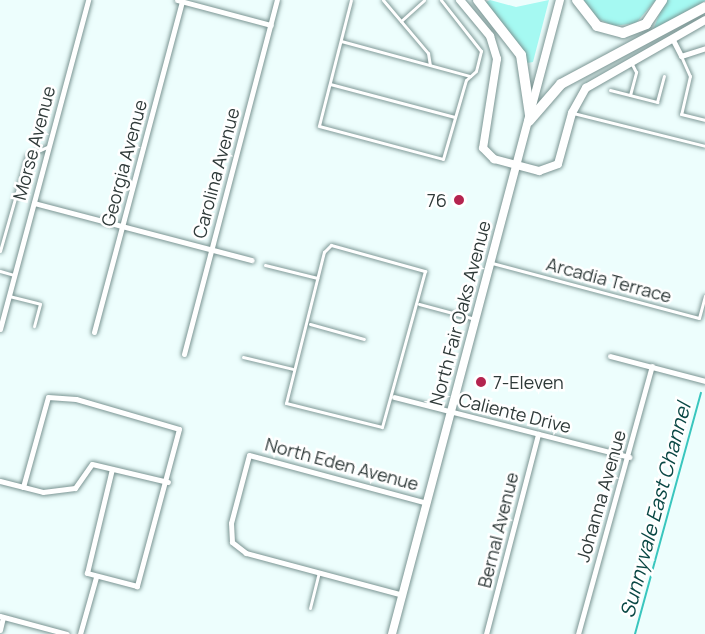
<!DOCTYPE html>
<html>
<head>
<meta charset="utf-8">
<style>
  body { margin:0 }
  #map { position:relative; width:705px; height:634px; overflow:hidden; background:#edfefd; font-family:Manrope,sans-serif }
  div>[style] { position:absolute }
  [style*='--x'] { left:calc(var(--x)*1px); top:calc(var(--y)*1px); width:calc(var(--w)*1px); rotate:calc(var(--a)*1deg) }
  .green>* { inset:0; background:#a5f9f2 }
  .stream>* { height:2px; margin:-1px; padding:0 1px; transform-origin:1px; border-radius:1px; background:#39c6be }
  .roads { filter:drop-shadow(0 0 2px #7a9492) drop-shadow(0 0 2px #7a9492) }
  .lane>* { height:3px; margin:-1.5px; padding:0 1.5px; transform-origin:1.5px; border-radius:1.5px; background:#fff }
  .street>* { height:5px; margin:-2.5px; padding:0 2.5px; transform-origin:2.5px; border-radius:2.5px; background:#fff }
  .secondary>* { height:8px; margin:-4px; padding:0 4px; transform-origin:4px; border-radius:4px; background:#fff }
  .highway>* { height:10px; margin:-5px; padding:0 5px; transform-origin:5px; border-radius:5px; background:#fff }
  .dots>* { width:16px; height:16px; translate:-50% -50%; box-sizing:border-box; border:3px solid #fff; border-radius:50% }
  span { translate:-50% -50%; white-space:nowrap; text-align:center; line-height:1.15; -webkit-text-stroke:5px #fff; paint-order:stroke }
  .street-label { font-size:18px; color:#2f3a39 }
  .poi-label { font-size:18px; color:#2f3a39 }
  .right { translate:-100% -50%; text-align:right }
  .left { translate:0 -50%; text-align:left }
  .water-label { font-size:20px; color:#094744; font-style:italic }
</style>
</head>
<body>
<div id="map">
  <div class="green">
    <i style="clip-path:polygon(490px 0,516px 7px,549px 0,533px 62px,527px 63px,484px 3px)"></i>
    <i style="clip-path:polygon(583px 0,656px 0,636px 23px,614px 26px,594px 17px)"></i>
    <i style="clip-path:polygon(665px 0,705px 0,705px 1px,653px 30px)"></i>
  </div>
  <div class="stream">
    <i style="--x:635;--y:634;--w:250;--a:-74.7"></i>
  </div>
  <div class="roads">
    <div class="lane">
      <i style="--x:351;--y:0;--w:130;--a:104.3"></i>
      <i style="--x:319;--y:126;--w:128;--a:14.9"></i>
      <i style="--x:443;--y:159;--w:82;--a:-73.8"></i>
      <i style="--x:466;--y:80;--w:13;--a:-42"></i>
      <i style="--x:476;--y:71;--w:21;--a:-76"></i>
      <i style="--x:481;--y:51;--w:65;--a:-128.1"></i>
      <i style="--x:383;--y:0;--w:70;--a:49.7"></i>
      <i style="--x:428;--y:53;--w:12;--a:81"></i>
      <i style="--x:401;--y:21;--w:31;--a:-42"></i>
      <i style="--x:341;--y:41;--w:134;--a:15.2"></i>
      <i style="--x:681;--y:56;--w:22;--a:66"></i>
      <i style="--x:690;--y:76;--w:39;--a:103"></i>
      <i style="--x:681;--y:114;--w:25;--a:14"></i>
      <i style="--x:330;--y:84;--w:129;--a:14.8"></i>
      <i style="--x:610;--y:90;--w:49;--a:14.3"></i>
      <i style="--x:657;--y:102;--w:27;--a:-75"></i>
      <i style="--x:630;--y:95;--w:24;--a:-75"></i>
      <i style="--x:636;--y:72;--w:11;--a:-117"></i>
      <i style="--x:573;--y:113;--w:136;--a:14"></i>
      <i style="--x:331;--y:245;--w:98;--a:15.5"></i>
      <i style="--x:425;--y:271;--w:162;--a:105.4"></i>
      <i style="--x:382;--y:427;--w:99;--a:-166"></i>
      <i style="--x:286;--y:403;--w:156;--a:-75.9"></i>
      <i style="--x:324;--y:252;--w:10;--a:-45"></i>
      <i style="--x:0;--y:251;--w:99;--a:-74.1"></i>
      <i style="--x:27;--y:156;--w:24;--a:-24"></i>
      <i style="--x:492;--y:263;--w:214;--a:14.9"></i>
      <i style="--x:699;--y:318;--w:23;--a:-75"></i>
      <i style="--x:265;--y:265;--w:54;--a:14"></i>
      <i style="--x:0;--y:271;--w:15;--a:16"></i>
      <i style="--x:9;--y:296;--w:32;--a:14"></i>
      <i style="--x:40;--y:304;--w:23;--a:105"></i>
      <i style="--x:419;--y:304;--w:58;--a:15"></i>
      <i style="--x:310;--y:324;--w:56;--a:15.5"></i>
      <i style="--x:243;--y:357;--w:51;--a:13.5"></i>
      <i style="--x:310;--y:608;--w:36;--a:-76"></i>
    </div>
    <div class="street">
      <i style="--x:177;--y:0;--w:97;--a:14.9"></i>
      <i style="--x:672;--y:38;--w:20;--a:63"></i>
      <i style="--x:681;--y:56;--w:25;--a:-18"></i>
      <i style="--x:34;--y:203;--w:225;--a:14.7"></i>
      <i style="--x:0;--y:329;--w:341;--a:-75"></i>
      <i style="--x:94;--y:332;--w:342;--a:-75.1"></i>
      <i style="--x:184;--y:354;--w:366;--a:-75.3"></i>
      <i style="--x:610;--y:356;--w:98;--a:14.7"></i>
      <i style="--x:394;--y:397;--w:243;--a:14.3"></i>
      <i style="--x:0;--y:481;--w:44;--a:14.3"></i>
      <i style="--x:43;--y:492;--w:32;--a:-7"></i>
      <i style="--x:75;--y:488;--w:29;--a:-55"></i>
      <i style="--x:92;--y:464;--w:78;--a:13.3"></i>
      <i style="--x:23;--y:487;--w:93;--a:-74.5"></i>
      <i style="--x:48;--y:397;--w:28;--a:4"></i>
      <i style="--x:76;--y:399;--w:107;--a:16.2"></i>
      <i style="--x:179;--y:429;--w:163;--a:105"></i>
      <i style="--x:137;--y:586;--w:52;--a:-165.4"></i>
      <i style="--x:87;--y:573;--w:107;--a:-76.5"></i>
      <i style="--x:403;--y:595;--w:163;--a:-165"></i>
      <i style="--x:246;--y:553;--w:18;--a:-142"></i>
      <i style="--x:232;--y:542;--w:19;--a:-93"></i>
      <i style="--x:231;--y:523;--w:70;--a:-75.2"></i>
      <i style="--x:249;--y:455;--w:184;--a:15.1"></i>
      <i style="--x:0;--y:616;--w:69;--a:15"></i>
      <i style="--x:0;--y:630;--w:13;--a:-77"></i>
      <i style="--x:80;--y:634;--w:59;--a:-74.3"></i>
      <i style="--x:486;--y:634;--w:207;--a:-75.4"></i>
      <i style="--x:578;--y:634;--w:278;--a:-74.6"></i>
    </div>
    <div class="secondary">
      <i style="--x:460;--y:0;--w:47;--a:50.2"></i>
      <i style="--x:490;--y:36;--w:24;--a:73"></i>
      <i style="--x:497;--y:59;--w:90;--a:98.9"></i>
      <i style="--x:483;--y:148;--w:16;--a:45"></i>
      <i style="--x:494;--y:159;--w:47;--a:14.9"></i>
      <i style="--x:539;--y:171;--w:20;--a:-20"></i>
      <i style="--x:558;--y:164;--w:53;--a:-74.6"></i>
      <i style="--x:572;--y:113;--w:29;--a:-61"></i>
      <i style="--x:586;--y:88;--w:137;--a:-29.7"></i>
      <i style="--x:392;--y:634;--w:656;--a:-75.16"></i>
    </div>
    <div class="highway">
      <i style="--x:478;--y:0;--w:70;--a:52"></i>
      <i style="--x:521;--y:55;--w:61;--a:81.5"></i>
      <i style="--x:577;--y:0;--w:33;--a:52"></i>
      <i style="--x:597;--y:26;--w:27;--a:15"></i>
      <i style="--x:623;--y:33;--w:25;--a:-21"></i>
      <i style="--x:646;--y:24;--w:29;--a:-56"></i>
      <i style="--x:529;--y:121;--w:49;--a:-49.1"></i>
      <i style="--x:561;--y:84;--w:163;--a:-28.1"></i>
    </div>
  </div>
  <div class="dots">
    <i style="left:459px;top:200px;background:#b4244f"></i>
    <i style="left:481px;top:382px;background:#b4244f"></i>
  </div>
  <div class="street-label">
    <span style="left:34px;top:143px;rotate:-75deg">Morse Avenue</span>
    <span style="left:124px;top:163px;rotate:-75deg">Georgia Avenue</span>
    <span style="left:216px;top:173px;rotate:-75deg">Carolina Avenue</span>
    <span style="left:609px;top:280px;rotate:15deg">Arcadia Terrace</span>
    <span style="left:460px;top:313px;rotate:-75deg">North Fair Oaks Avenue</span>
    <span style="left:515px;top:413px;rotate:14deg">Caliente Drive</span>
    <span style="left:342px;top:464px;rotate:15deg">North Eden Avenue</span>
    <span style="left:601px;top:496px;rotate:-74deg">Johanna Avenue</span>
    <span style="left:498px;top:530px;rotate:-76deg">Bernal Avenue</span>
  </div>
  <div class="poi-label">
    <span class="right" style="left:447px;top:200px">76</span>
    <span class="left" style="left:493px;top:382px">7-Eleven</span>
  </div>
  <div class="water-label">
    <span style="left:655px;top:510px;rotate:-75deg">Sunnyvale East Channel</span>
  </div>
</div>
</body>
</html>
